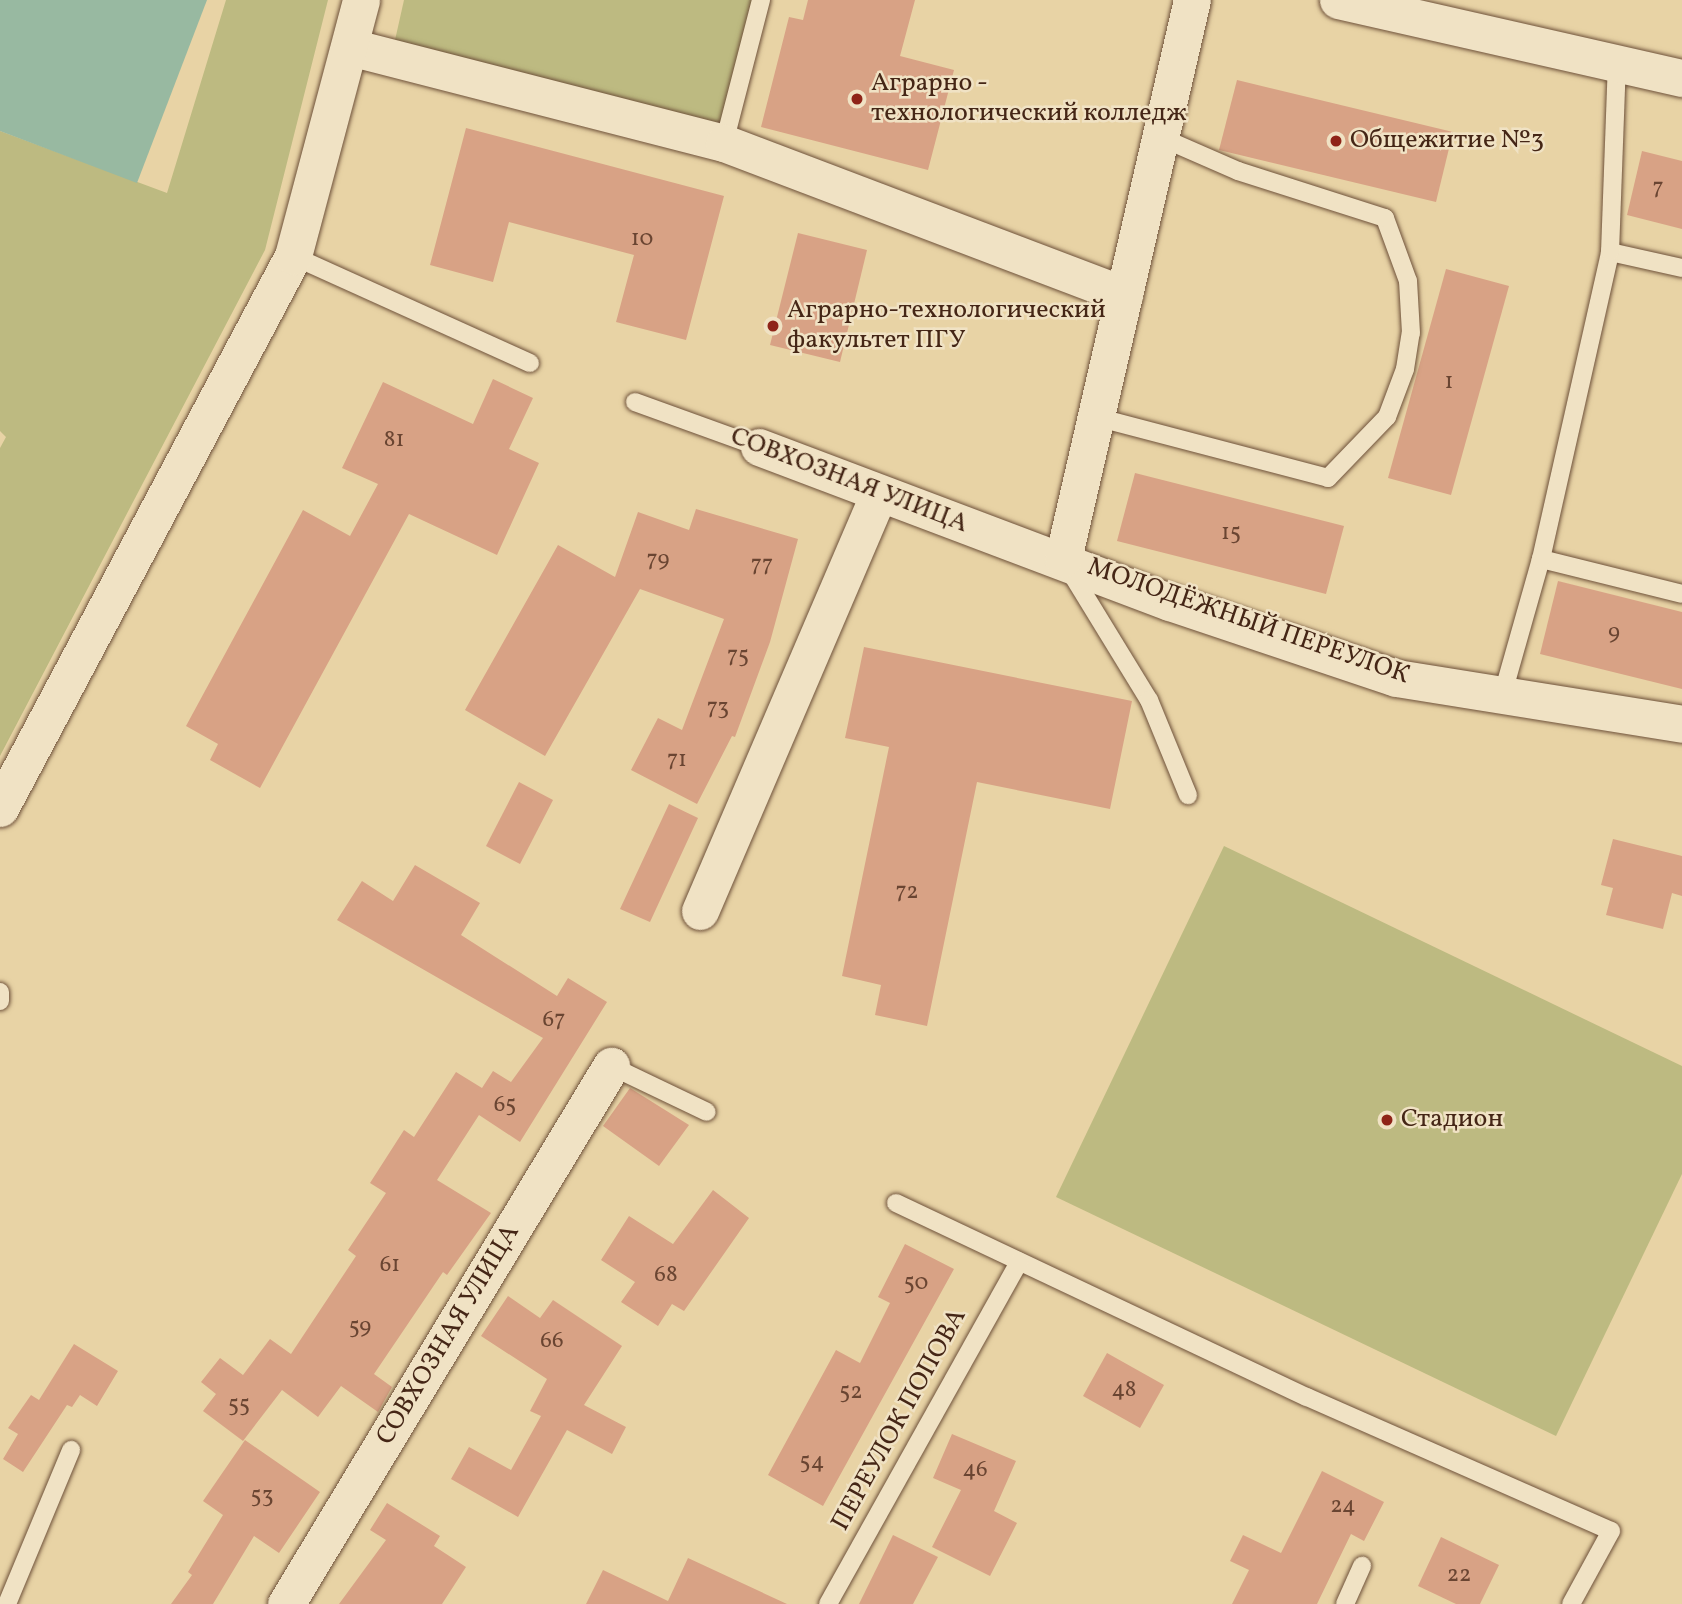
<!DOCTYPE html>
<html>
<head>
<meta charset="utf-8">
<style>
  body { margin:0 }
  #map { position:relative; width:1682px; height:1604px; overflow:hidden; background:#e8d3a5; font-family:Vollkorn,serif }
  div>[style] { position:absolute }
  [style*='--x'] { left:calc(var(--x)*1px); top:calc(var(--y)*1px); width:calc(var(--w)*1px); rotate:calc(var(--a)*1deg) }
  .green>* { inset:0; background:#bdba81 }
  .water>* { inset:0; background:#98b9a1 }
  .building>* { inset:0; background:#d8a285 }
  .roads { filter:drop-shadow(0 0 2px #6e513a) drop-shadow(0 0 2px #6e513a) }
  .service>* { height:18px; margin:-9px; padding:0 9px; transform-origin:9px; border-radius:9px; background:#f0e2c4 }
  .minor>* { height:37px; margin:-18.5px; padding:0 18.5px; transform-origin:18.5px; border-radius:18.5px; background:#f0e2c4 }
  .dots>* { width:19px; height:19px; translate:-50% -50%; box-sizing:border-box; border:4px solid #f0e2c4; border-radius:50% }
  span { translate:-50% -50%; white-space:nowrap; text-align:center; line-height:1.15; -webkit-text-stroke:5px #f0e2c4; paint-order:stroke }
  .number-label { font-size:23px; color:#6a4532 }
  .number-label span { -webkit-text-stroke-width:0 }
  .poi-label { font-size:26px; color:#452616 }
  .left { translate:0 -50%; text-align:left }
  .street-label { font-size:26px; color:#452616 }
</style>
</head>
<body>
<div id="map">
  <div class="green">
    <i style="clip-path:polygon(226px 0,328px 0,265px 250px,0 756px,0 448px,6px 437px,0 431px,0 131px,167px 193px)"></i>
    <i style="clip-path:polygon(404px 0,761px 0,724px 143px,391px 58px)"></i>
    <i style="clip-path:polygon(1224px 846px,1682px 1066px,1682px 1174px,1556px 1436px,1056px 1197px)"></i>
  </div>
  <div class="water">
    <i style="clip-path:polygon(0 0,207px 0,137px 183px,0 131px)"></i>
  </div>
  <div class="building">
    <i style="clip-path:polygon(808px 0,915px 0,900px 56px,954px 70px,928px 170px,761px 127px,789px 17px,803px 20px)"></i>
    <i style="clip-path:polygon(1237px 80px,1453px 132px,1436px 202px,1219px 150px)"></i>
    <i style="clip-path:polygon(466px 128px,724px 196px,686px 340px,616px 322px,634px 255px,509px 222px,493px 282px,430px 265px)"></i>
    <i style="clip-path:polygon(1642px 151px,1682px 161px,1682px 229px,1627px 215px)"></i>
    <i style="clip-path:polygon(798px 233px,867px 250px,840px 362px,770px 345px)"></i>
    <i style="clip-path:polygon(1446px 269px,1509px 286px,1451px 495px,1388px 478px)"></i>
    <i style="clip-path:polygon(493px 379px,533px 398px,509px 449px,539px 463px,497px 555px,409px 514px,260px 788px,210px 760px,218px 744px,186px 726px,303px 510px,350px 536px,378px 484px,342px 468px,383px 382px,473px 424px)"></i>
    <i style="clip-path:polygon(1135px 473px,1344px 526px,1326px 594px,1117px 541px)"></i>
    <i style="clip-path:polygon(696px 509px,798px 539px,770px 642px,735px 737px,732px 736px,697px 804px,631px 770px,658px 718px,682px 730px,724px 619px,640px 589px,545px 756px,465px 710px,558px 545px,615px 577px,638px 512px,689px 530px)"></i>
    <i style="clip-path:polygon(1558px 581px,1682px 612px,1682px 689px,1540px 654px)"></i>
    <i style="clip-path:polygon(864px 647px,1132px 701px,1110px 809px,977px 782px,927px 1026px,875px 1015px,881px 985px,842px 976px,889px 747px,845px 738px)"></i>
    <i style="clip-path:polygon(519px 782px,553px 800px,520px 864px,486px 846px)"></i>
    <i style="clip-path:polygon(669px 804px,698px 818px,650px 922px,620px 909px)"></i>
    <i style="clip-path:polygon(1613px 839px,1682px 856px,1682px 896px,1672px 893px,1663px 929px,1606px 915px,1613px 888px,1601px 885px)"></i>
    <i style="clip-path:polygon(415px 865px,480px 903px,461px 935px,557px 996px,568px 978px,607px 1002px,520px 1142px,479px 1115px,437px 1180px,491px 1213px,447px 1275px,443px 1272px,374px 1374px,392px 1387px,378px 1412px,341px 1386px,318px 1417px,282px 1390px,243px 1441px,203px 1411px,216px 1394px,201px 1382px,220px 1358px,243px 1375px,270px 1339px,291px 1354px,356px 1256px,348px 1250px,386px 1193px,370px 1183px,404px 1130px,414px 1137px,456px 1072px,482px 1088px,493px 1071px,511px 1082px,543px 1038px,337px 920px,362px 881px,393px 901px)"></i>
    <i style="clip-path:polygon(630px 1088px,689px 1125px,659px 1166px,603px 1126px)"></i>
    <i style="clip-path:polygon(713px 1190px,749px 1218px,684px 1311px,672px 1304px,658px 1326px,621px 1302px,635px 1282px,601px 1260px,629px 1216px,673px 1244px)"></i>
    <i style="clip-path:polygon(905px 1244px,954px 1269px,823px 1506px,768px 1475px,836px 1350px,860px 1363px,890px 1303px,878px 1297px)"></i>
    <i style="clip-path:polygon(508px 1296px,540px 1318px,553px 1300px,622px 1346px,584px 1405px,626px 1427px,612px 1454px,567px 1430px,518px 1517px,451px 1479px,469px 1447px,511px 1470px,541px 1416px,530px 1411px,547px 1379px,481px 1336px)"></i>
    <i style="clip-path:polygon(74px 1344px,118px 1371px,97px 1406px,80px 1395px,72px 1407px,67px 1405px,23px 1472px,3px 1459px,18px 1434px,8px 1428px,31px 1395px,39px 1400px)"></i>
    <i style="clip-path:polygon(1107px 1353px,1164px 1385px,1140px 1428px,1083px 1396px)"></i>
    <i style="clip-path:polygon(952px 1434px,1016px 1461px,994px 1511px,1017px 1523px,990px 1576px,932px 1547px,961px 1490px,933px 1478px)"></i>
    <i style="clip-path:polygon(245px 1440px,320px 1492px,279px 1553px,254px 1536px,213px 1604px,171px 1604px,192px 1575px,188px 1572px,223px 1515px,203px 1501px)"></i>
    <i style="clip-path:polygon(1322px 1471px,1384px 1502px,1364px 1541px,1351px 1534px,1317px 1604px,1232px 1604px,1249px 1570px,1230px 1561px,1243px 1535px,1281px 1553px)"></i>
    <i style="clip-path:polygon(387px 1503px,440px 1536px,434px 1546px,466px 1567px,442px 1604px,339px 1604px,386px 1540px,370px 1530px)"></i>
    <i style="clip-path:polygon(893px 1535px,938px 1557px,913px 1604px,859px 1604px)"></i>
    <i style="clip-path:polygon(1441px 1537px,1499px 1565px,1480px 1604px,1456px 1604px,1418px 1586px)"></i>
    <i style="clip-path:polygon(688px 1558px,787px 1604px,586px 1604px,603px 1570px,668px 1601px)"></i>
  </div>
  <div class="roads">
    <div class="service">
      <i style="--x:724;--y:143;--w:148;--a:-75.5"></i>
      <i style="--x:1610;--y:252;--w:74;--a:12.5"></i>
      <i style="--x:293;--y:256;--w:260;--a:24.3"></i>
      <i style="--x:635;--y:402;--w:132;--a:19.9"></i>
      <i style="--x:1096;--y:417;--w:240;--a:14.7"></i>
      <i style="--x:1328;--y:478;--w:85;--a:-46"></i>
      <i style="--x:1387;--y:417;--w:51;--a:-69.4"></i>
      <i style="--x:1405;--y:369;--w:36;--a:-81"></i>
      <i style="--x:1411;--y:333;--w:52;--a:-93.3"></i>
      <i style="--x:1408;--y:281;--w:67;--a:-110.1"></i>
      <i style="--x:1385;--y:218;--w:154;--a:-162.3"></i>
      <i style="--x:1238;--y:171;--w:85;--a:-156.4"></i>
      <i style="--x:1541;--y:559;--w:145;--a:13.9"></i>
      <i style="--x:1068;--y:568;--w:155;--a:58.5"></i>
      <i style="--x:1149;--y:700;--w:103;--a:67.7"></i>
      <i style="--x:1503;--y:693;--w:139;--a:-74.2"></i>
      <i style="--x:1541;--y:559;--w:315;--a:-77.3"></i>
      <i style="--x:1610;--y:252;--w:188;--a:-87.9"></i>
      <i style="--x:0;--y:992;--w:9;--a:90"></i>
      <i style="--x:611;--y:1066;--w:106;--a:25.6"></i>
      <i style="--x:896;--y:1203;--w:454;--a:25.3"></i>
      <i style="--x:1307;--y:1397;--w:332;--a:23.8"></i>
      <i style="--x:1611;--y:1531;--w:83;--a:118.7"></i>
      <i style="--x:7;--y:1604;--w:167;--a:-67.4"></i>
      <i style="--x:828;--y:1604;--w:392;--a:-60.8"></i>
      <i style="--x:1345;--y:1604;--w:42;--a:-65.9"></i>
    </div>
    <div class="minor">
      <i style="--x:1338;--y:0;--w:353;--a:12.8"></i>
      <i style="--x:350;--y:47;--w:386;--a:14.4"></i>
      <i style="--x:724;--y:143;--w:428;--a:20.8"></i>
      <i style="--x:759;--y:447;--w:439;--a:20.7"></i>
      <i style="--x:1170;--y:602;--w:238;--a:18.6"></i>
      <i style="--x:1396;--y:678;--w:290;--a:9.1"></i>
      <i style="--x:1063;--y:559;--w:574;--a:-77.01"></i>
      <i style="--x:0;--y:808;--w:625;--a:-62.04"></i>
      <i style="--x:293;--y:256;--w:265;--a:-75.1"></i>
      <i style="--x:700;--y:911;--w:452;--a:-66.8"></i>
      <i style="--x:286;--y:1604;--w:629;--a:-58.86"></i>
    </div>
  </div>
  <div class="dots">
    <i style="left:857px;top:99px;background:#8f2418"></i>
    <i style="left:1336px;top:141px;background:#8f2418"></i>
    <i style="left:773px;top:326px;background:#8f2418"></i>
    <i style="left:1387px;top:1120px;background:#8f2418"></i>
  </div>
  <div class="number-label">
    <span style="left:1658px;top:188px">7</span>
    <span style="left:642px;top:239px">10</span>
    <span style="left:1449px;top:382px">1</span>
    <span style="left:394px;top:440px">81</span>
    <span style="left:1231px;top:533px">15</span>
    <span style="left:658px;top:560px">79</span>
    <span style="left:762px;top:565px">77</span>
    <span style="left:1614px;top:633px">9</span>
    <span style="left:738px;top:656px">75</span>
    <span style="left:718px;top:708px">73</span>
    <span style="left:677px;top:760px">71</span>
    <span style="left:907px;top:892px">72</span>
    <span style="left:554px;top:1020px">67</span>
    <span style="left:505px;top:1105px">65</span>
    <span style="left:390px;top:1265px">61</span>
    <span style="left:666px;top:1275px">68</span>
    <span style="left:916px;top:1283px">50</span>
    <span style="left:360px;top:1327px">59</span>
    <span style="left:552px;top:1341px">66</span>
    <span style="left:1124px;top:1390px">48</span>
    <span style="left:851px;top:1392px">52</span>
    <span style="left:239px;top:1405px">55</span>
    <span style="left:812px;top:1462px">54</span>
    <span style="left:975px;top:1470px">46</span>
    <span style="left:262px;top:1496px">53</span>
    <span style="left:1343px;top:1506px">24</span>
    <span style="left:1459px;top:1575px">22</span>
  </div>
  <div class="poi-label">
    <span class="left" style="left:871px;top:99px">Аграрно -<br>технологический колледж</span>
    <span class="left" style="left:1350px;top:141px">Общежитие №3</span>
    <span class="left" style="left:787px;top:326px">Аграрно-технологический<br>факультет ПГУ</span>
    <span class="left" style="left:1401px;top:1120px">Стадион</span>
  </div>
  <div class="street-label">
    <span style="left:849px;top:481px;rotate:21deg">СОВХОЗНАЯ УЛИЦА</span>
    <span style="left:1248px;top:622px;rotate:19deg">МОЛОДЁЖНЫЙ ПЕРЕУЛОК</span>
    <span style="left:449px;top:1335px;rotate:-59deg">СОВХОЗНАЯ УЛИЦА</span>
    <span style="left:900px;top:1420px;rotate:-61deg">ПЕРЕУЛОК ПОПОВА</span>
  </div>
</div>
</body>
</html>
